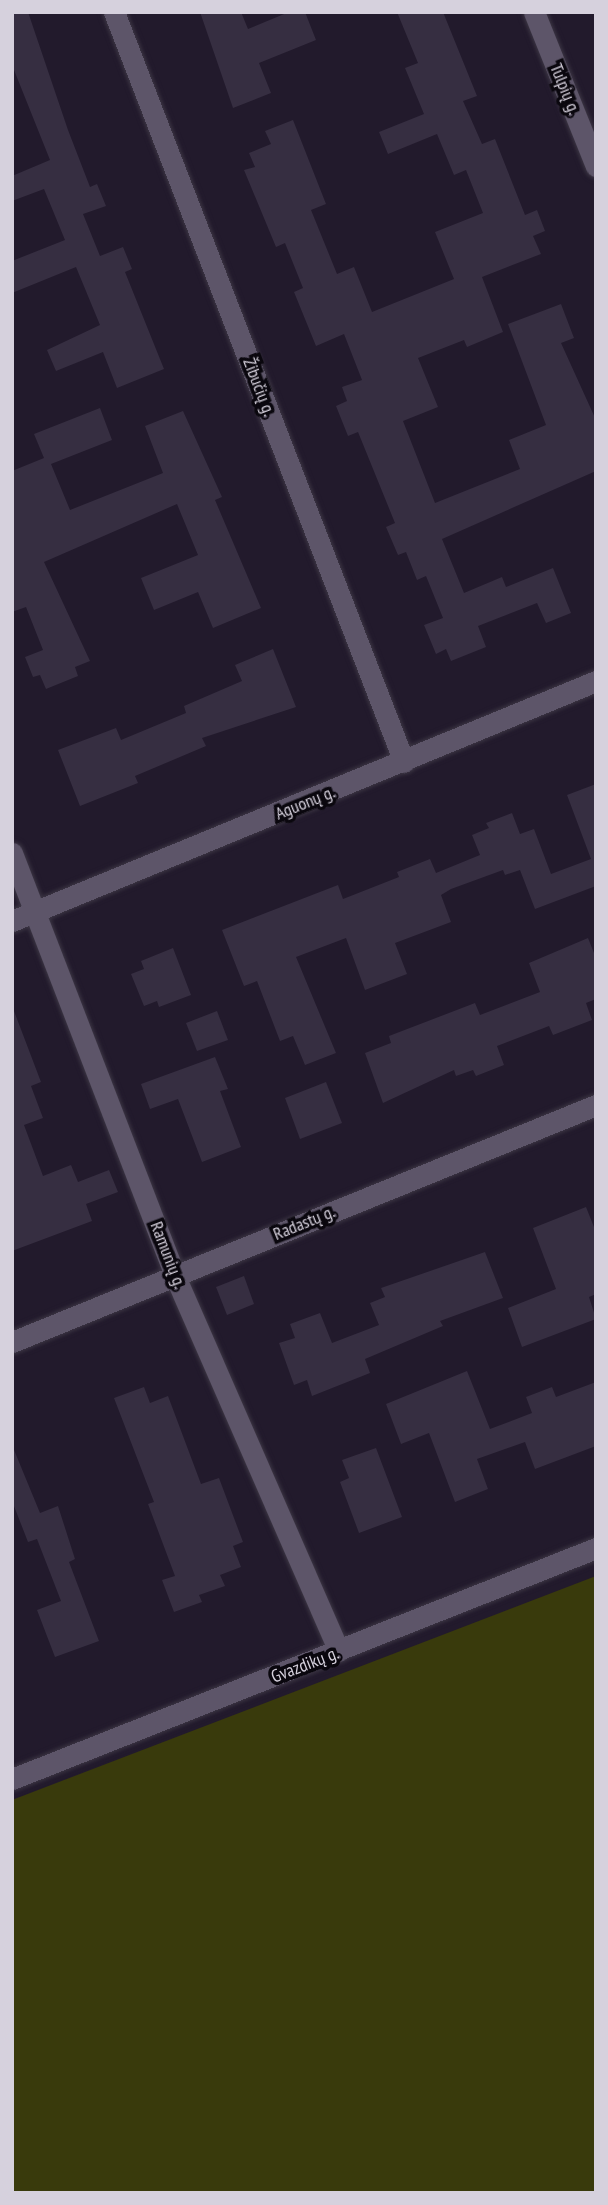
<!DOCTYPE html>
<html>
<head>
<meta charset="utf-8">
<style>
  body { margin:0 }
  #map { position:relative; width:608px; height:2205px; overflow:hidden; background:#221a2c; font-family:"PT Sans Narrow",sans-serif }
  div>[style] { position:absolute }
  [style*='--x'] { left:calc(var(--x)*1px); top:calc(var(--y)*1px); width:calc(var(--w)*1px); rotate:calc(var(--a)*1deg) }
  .green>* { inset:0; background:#393a0c }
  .building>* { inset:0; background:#362e41 }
  .roads { filter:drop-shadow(0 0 2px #3c3644) drop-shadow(0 0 2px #3c3644) }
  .minor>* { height:21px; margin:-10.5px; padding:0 10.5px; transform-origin:10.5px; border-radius:10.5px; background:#5d5569 }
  span { translate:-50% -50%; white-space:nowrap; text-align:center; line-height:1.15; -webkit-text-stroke:7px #0a070e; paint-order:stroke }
  .street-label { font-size:18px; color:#d6d1dd }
  .frame { position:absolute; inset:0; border:14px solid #d6d1dd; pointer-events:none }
</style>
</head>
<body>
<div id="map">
  <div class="green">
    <i style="clip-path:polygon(596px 1576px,596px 2193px,12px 2193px,12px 1800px)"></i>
  </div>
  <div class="building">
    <i style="clip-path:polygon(12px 12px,28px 12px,68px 130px,90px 187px,97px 184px,106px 206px,83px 214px,100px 256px,123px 247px,132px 269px,125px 272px,164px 369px,117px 388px,103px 352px,56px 371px,47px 350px,100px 325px,76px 267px,12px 293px,12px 261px,65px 240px,44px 189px,12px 201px,12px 176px,50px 160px,12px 65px)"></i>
    <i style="clip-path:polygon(200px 12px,241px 12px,248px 29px,289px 12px,305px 12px,316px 40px,259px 63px,271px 93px,233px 108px)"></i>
    <i style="clip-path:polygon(397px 12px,443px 12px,477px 96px,463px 101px,482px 144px,495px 139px,525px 215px,537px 210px,545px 231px,533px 236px,541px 254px,482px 277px,503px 332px,467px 347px,464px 340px,418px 358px,438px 407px,403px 421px,435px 503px,520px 469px,509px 440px,546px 425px,508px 324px,561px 304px,574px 338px,561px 343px,596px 420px,596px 471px,442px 539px,464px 593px,502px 577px,506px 587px,553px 568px,571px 613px,546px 623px,537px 603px,478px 626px,486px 647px,451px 661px,446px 649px,436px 654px,424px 625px,443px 618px,426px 576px,417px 580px,406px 552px,398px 555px,386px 527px,395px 523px,358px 432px,348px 436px,336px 406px,347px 401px,342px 387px,362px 380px,344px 334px,316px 346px,294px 292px,303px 288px,285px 243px,276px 247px,244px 170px,255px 167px,249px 153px,271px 144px,265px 131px,293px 120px,326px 204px,311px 210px,337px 274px,354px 267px,372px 312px,454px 279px,435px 232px,483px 213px,466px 170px,454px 175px,437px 134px,388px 154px,379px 132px,424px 114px,405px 68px,418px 63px)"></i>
    <i style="clip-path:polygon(100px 408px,112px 440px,51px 464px,70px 510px,163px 473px,145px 426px,183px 411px,222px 497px,215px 500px,261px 608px,213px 628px,198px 592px,154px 610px,141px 578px,198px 555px,177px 504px,44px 562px,90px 661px,75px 667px,78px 676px,46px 689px,40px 675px,33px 677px,25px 657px,43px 650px,26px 607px,12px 612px,12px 471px,44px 458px,34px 434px)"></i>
    <i style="clip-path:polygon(273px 649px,296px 707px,202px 738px,206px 746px,135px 776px,138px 783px,80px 806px,58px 750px,116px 728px,121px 740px,186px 713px,184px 706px,242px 681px,235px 665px)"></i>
    <i style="clip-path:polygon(596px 784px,596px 886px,535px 909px,520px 870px,505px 875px,503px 870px,451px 889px,441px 895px,451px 922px,395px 943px,407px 974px,365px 990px,346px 938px,296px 957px,336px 1053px,305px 1065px,293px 1036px,280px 1041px,257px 981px,244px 986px,222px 930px,338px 885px,343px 899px,399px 877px,397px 872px,430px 859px,436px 873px,480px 855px,472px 835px,489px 828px,486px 823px,512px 813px,520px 834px,534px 829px,551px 874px,591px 859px,567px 795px)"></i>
    <i style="clip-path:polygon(588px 938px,596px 958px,596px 999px,586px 1003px,592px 1020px,553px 1035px,549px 1026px,497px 1046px,504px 1065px,476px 1076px,473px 1070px,456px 1076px,454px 1070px,383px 1103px,365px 1053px,391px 1043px,389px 1036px,475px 1003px,480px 1015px,540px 992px,529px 963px)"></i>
    <i style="clip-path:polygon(173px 948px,191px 995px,159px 1007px,157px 1001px,144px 1006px,131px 974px,144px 969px,141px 961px)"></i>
    <i style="clip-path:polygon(14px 1011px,41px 1082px,31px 1086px,43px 1118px,24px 1125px,43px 1176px,71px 1165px,78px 1182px,109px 1170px,118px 1192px,86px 1204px,92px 1221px,12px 1251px)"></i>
    <i style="clip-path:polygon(217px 1011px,228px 1040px,197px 1051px,186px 1023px)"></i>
    <i style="clip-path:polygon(215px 1057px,228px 1089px,220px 1091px,241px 1147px,202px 1162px,178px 1099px,150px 1109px,141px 1084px)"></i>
    <i style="clip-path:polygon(326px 1082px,342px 1123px,300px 1139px,285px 1098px)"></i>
    <i style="clip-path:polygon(586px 1207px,596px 1232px,596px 1294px,589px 1297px,596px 1319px,522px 1347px,508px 1308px,556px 1289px,533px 1228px)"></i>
    <i style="clip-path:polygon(485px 1252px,503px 1298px,440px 1321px,443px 1326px,365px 1359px,370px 1373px,312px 1396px,307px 1380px,294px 1385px,279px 1343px,295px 1338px,290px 1324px,320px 1313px,332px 1343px,379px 1325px,370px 1303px,385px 1297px,381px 1288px)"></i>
    <i style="clip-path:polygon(244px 1276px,254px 1304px,227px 1315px,216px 1287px)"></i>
    <i style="clip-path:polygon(467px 1371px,490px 1429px,532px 1413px,526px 1397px,552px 1387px,556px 1397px,596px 1382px,596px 1446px,535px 1469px,525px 1442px,477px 1459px,488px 1489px,455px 1502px,429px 1433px,401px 1444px,386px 1404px)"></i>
    <i style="clip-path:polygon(144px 1387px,150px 1403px,168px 1396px,201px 1484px,219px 1478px,243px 1542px,233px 1546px,241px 1567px,220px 1575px,225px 1586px,199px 1595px,202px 1602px,174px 1612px,162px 1580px,175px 1576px,148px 1504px,154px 1502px,114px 1398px)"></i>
    <i style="clip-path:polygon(12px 1445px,40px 1513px,58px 1506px,75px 1559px,69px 1562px,99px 1641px,55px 1657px,37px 1610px,61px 1601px,37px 1539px,28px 1542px,12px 1501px)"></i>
    <i style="clip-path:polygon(376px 1448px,402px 1517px,359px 1533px,340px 1482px,349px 1478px,342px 1460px)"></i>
  </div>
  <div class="roads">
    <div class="minor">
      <i style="--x:114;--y:12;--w:804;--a:68.86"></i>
      <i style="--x:534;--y:12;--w:166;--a:68.1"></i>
      <i style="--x:12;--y:853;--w:453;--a:68.9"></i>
      <i style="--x:175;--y:1276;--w:409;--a:66.4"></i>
      <i style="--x:12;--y:921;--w:631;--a:-22.34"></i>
      <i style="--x:12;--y:1342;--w:630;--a:-22.09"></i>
      <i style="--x:12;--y:1779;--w:628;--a:-21.58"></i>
    </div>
  </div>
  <div class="street-label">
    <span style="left:565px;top:89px;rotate:68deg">Tulpių g.</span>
    <span style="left:259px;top:387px;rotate:69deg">Žibučių g.</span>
    <span style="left:305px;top:803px;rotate:-22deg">Aguonų g.</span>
    <span style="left:304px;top:1223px;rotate:-22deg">Radastų g.</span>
    <span style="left:168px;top:1255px;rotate:69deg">Ramunių g.</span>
    <span style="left:305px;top:1665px;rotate:-21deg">Gvazdikų g.</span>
  </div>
  <div class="frame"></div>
</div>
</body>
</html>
